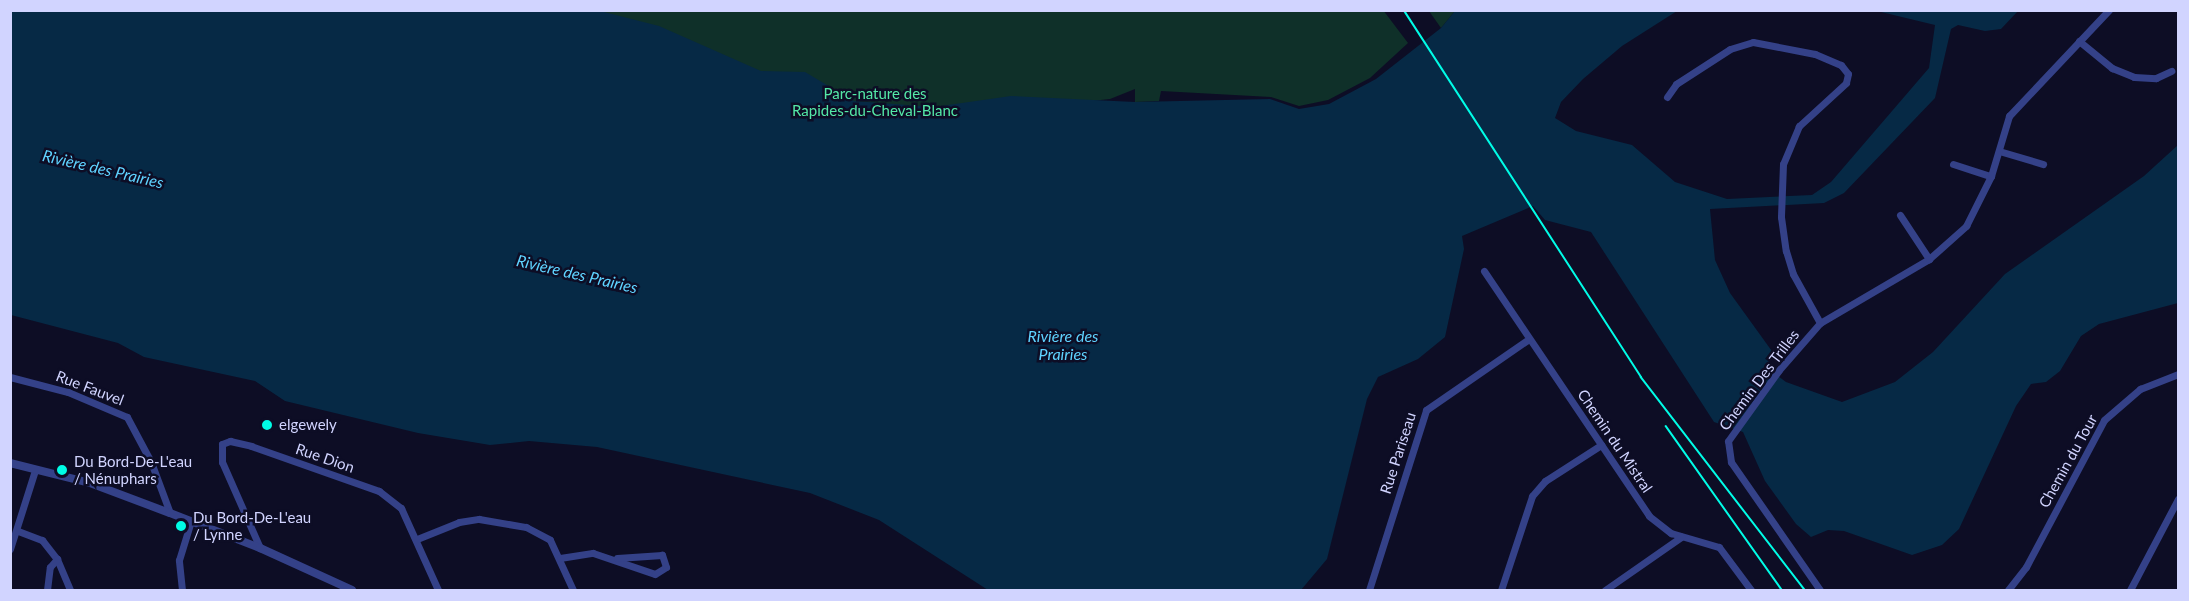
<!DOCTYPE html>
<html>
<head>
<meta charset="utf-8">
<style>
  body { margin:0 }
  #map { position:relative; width:2189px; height:601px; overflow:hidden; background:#0d0d25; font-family:Lato,sans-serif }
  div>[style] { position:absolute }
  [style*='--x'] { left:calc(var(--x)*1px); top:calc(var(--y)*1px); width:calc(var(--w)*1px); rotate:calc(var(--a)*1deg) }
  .green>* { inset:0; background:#0f3029 }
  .water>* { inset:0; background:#062945 }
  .minor>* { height:7px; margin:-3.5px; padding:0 3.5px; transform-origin:3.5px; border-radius:3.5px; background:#344188 }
  .tertiary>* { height:8px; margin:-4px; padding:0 4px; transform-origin:4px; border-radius:4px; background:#344188 }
  .tram>* { height:1.5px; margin:-0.75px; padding:0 0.75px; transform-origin:0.75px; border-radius:0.75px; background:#00fce6 }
  .dots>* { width:16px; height:16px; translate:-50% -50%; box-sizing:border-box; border:3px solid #0d0d25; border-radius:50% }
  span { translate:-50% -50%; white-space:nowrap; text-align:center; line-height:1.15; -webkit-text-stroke:5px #0d0d25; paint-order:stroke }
  .park-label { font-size:15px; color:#54e8a7 }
  .street-label { font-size:15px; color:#d1d4ff }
  .poi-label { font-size:15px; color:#d1d4ff }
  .left { translate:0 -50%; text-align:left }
  .water-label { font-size:16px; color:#5fd3ff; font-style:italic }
  .frame { position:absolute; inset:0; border:12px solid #d1d4ff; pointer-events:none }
</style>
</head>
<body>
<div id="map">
  <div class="green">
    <i style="clip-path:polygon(1383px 10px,1408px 43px,1370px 78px,1328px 100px,1299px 106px,1271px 97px,1161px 91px,1159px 101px,1135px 102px,1135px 89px,1110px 99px,1034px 107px,903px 203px,174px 11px)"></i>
    <i style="clip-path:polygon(1429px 11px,1455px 11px,1441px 28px)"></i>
  </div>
  <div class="water">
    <i style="clip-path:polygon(11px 11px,600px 11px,659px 26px,761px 71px,805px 72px,854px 101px,934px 107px,1011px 96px,1135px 102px,1270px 99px,1299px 109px,1329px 104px,1376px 79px,1441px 28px,1455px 11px,1677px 11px,1622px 46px,1583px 79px,1561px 102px,1555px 118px,1576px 131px,1632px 145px,1675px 182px,1727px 199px,1812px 195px,1831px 182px,1929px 68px,1935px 25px,1877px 11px,2018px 11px,2001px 29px,1985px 31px,1958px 25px,1951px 29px,1935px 98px,1844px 193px,1824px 203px,1710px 209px,1715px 260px,1730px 293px,1774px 354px,1766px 367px,1786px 382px,1842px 402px,1895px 382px,1933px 352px,2005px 274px,2144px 176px,2178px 145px,2178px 303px,2099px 324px,2081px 336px,2060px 371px,2046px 382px,2031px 384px,2016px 406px,1959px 529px,1942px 545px,1912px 555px,1844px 531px,1828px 530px,1811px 537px,1796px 524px,1765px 481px,1743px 432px,1714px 422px,1591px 232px,1545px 220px,1533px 206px,1462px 236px,1464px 249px,1445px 337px,1418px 359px,1378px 377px,1367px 399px,1327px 559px,1301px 590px,988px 590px,879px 520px,810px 493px,597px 447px,529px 441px,490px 445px,418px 433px,285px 401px,255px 381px,144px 357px,118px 343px,11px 315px)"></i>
  </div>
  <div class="minor">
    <i style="--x:2079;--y:41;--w:43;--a:39.3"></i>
    <i style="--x:2112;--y:68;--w:24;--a:22"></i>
    <i style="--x:2134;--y:77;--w:22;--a:3"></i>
    <i style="--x:2156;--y:78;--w:17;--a:-25"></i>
    <i style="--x:1667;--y:97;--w:16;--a:-55"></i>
    <i style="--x:1676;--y:84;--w:64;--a:-32.9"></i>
    <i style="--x:1730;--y:49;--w:24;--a:-17"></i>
    <i style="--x:1753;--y:42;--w:63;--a:11"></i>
    <i style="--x:1815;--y:54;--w:28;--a:23"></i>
    <i style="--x:1841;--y:65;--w:11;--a:52"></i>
    <i style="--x:1848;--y:74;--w:9;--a:103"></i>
    <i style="--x:1846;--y:83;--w:64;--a:137.5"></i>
    <i style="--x:1799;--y:126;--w:41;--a:112.8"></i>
    <i style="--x:1783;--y:164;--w:53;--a:92.2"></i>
    <i style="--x:1781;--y:217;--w:34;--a:82"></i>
    <i style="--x:1786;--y:251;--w:24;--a:73"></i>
    <i style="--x:1793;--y:274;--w:56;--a:61.1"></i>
    <i style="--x:1999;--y:151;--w:46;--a:16.5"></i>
    <i style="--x:1953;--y:164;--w:40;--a:18"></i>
    <i style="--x:1900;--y:215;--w:53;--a:56.6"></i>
    <i style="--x:1484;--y:271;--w:295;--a:56"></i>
    <i style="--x:1649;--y:516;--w:28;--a:38"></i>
    <i style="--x:1671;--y:533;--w:50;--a:16.3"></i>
    <i style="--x:1719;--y:547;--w:54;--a:53.3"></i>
    <i style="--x:10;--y:377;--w:60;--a:14.5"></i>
    <i style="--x:68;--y:392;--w:64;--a:23"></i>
    <i style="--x:127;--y:417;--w:51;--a:61.9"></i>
    <i style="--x:151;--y:462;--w:54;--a:69.6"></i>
    <i style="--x:18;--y:531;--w:26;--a:21"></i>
    <i style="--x:42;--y:540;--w:24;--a:52"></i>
    <i style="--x:57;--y:559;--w:34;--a:67"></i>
    <i style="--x:417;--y:539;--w:45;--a:-22"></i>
    <i style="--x:459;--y:522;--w:20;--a:-9"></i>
    <i style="--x:479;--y:519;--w:48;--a:9.7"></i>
    <i style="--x:526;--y:527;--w:27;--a:28"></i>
    <i style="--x:550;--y:540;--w:55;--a:65.3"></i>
    <i style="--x:260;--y:548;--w:94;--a:-113.8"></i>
    <i style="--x:222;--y:462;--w:18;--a:-90"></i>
    <i style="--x:222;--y:444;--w:9;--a:-21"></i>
    <i style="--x:230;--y:441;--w:22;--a:13"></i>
    <i style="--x:251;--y:446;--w:136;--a:19.4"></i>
    <i style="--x:379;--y:491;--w:28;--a:38"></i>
    <i style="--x:401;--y:508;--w:90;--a:65.7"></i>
    <i style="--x:10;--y:549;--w:83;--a:-72.4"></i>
    <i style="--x:560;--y:558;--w:33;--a:-9"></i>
    <i style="--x:593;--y:553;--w:65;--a:18.7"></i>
    <i style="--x:655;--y:574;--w:13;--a:-32"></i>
    <i style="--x:666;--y:567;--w:13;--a:-108"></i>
    <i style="--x:662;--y:555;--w:45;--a:176.2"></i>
    <i style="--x:47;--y:590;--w:23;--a:-83"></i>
    <i style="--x:50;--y:567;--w:11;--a:-49"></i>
    <i style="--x:182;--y:590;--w:30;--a:-96"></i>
    <i style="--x:179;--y:560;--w:41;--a:-72.9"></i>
    <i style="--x:1369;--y:590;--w:189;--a:-72.4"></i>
    <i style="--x:1426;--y:410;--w:125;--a:-34.6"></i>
    <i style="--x:1501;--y:590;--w:99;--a:-71.7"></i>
    <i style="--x:1532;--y:496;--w:20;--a:-49"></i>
    <i style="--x:1545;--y:481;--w:67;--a:-32.7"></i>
    <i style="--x:1605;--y:590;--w:93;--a:-34.9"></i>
    <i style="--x:1820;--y:590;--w:156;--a:-124.8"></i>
    <i style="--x:1731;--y:462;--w:21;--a:-98"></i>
    <i style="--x:1728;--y:441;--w:87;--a:-54.3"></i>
    <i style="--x:1779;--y:370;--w:62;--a:-48.9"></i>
    <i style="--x:1820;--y:323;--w:126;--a:-30.4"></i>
    <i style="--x:1929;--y:259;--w:50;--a:-41.7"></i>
    <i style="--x:1966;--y:226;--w:56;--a:-63.4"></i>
    <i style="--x:1991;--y:176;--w:63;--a:-73.3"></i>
    <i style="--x:2009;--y:116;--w:146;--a:-46.7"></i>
    <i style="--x:2008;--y:590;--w:29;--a:-52"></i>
    <i style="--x:2026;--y:567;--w:166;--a:-62"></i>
    <i style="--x:2104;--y:420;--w:48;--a:-40.7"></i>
    <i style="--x:2140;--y:389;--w:41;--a:-21.5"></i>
    <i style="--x:2130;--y:590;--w:103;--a:-62.2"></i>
  </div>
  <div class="tertiary">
    <i style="--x:10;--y:463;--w:82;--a:14"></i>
    <i style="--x:90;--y:483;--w:85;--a:20.6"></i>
    <i style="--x:170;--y:513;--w:97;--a:21.3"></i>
    <i style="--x:260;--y:548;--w:101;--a:24.5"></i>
  </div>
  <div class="tram">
    <i style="--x:1404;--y:10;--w:437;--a:57.1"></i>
    <i style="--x:1641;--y:377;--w:269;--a:52.4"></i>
    <i style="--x:1666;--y:426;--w:201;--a:54.7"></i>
  </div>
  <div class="dots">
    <i style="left:267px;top:425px;background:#00fce6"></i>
    <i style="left:62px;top:470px;background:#00fce6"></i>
    <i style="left:181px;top:526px;background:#00fce6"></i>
  </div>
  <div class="park-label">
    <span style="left:875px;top:102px">Parc-nature des<br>Rapides-du-Cheval-Blanc</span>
  </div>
  <div class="street-label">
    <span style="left:1759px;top:380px;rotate:-53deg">Chemin Des Trilles</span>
    <span style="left:90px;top:388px;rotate:21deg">Rue Fauvel</span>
    <span style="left:1615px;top:441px;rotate:56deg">Chemin du Mistral</span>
    <span style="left:1398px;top:453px;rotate:-72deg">Rue Pariseau</span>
    <span style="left:325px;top:458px;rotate:19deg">Rue Dion</span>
    <span style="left:2068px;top:461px;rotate:-61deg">Chemin du Tour</span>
  </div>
  <div class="poi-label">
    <span class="left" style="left:279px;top:425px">elgewely</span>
    <span class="left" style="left:74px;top:470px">Du Bord-De-L'eau<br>/ Nénuphars</span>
    <span class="left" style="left:193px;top:526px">Du Bord-De-L'eau<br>/ Lynne</span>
  </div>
  <div class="water-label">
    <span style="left:103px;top:169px;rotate:13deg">Rivière des Prairies</span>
    <span style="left:577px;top:274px;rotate:13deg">Rivière des Prairies</span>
    <span style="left:1063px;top:345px">Rivière des<br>Prairies</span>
  </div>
  <div class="frame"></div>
</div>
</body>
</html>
